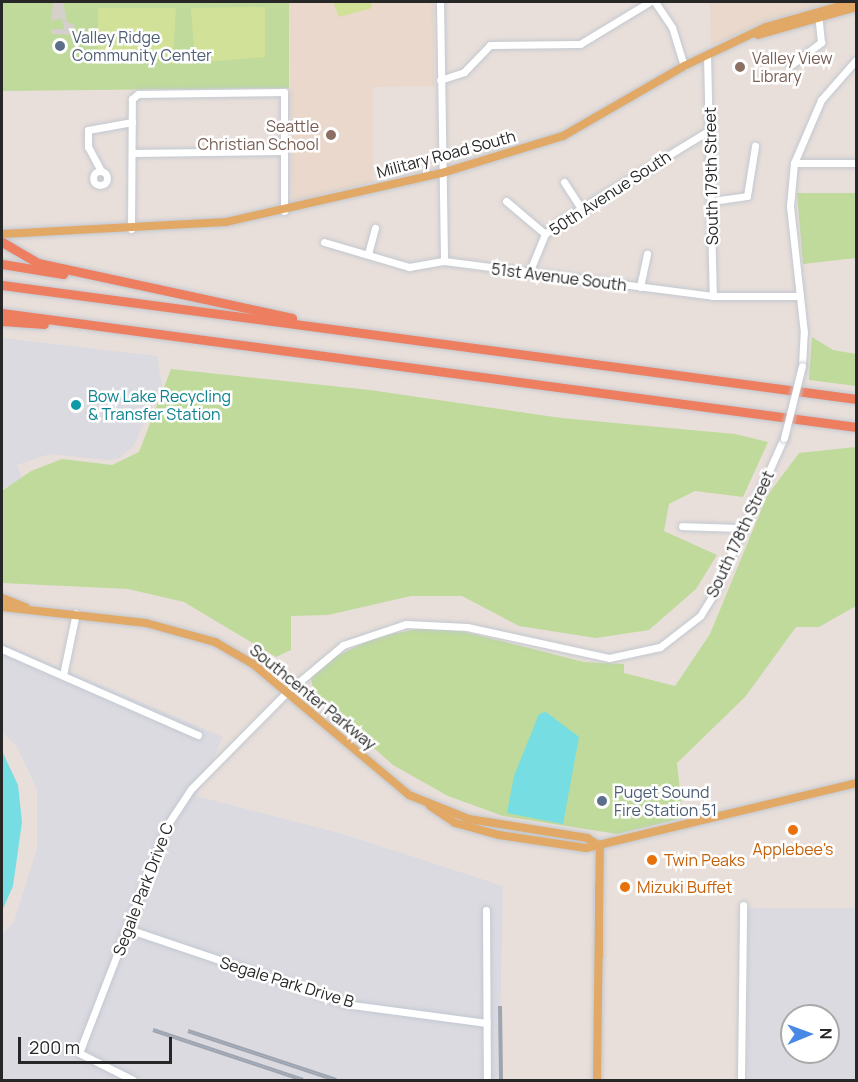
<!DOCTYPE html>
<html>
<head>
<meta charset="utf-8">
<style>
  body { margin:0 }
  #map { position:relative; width:858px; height:1082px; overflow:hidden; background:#e9dfda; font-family:Manrope,sans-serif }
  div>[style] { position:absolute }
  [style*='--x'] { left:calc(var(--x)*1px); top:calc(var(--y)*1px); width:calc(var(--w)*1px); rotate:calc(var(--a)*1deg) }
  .industrial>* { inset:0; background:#dbdae1 }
  .education>* { inset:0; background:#e9d8cb }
  .green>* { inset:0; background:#bfda9b }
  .pitch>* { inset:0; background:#d2e198 }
  .plaza>* { inset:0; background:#d5d0cc }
  .water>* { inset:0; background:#76dde2 }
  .roads { filter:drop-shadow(0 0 2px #c2c8d0) drop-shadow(0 0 2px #c2c8d0) }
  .minor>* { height:7px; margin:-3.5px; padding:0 3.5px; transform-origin:3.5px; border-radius:3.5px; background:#fff }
  .minor>.ring { margin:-3.5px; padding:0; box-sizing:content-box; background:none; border:7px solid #fff; border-radius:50% }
  .major>* { height:8px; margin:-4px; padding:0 4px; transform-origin:4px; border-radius:4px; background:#e2a966 }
  .highway>* { height:9px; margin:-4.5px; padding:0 4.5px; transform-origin:4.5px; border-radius:4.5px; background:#ee7e60 }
  .rail>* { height:4px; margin-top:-2px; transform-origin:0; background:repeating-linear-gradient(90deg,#fff 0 4.5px,#9ea4b0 0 9px); box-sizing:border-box; border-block:2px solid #9ea4b0 }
  .bridges { filter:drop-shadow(0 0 2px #c2c8d0) drop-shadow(0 0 2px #c2c8d0) }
  .minor-bridge>* { height:7px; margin:-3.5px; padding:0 3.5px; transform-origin:3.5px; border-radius:3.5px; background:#fff }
  .dots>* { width:16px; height:16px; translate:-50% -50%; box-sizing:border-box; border:3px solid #fff; border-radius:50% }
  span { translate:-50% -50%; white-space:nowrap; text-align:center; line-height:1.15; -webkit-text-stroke:5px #fff; paint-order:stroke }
  .service-label { font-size:16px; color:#4e5e75 }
  .left { translate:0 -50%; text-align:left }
  .education-label { font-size:16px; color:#785e54 }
  .right { translate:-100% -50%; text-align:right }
  .street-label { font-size:16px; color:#272727 }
  .culture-label { font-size:16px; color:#0d838f }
  .food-label { font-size:16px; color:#c56008 }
  .frame { position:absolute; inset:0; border:3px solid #272727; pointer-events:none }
  .north { position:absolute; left:780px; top:1004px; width:60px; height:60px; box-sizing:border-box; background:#fff; border:2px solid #a9a9a9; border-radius:50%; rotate:89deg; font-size:16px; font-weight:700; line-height:24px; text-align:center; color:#272727 }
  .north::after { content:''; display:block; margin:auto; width:21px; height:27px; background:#4889e7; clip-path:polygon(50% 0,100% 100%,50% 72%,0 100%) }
  .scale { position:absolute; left:18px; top:1037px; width:154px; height:27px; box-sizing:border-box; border:3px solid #272727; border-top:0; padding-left:8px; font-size:18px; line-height:21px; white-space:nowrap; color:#272727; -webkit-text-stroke:4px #fff; paint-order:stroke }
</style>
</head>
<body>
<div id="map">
  <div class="industrial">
    <i style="clip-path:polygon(2px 338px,157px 356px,162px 385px,134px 445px,120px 458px,106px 460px,50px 454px,17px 465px,22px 479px,2px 489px)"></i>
    <i style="clip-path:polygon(2px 643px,223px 737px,196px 796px,343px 834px,503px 886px,499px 1080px,2px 1080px,2px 935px,14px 922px,37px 848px,37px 789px,17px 747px,2px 732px)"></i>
    <i style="clip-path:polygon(evenodd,748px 908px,856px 908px,856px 1080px,748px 1080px,748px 908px,792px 1016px,828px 1016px,828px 1052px,792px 1052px,792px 1016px)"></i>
  </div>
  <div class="education">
    <i style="clip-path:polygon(289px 2px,434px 2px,434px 86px,373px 87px,373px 182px,292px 203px)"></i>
    <i style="clip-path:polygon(710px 2px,837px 2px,711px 45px)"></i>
  </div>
  <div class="green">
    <i style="clip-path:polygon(3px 2px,289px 2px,289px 88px,2px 91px)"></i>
    <i style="clip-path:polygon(797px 193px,856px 193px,856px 258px,803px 264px)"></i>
    <i style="clip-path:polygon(812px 337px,833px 350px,856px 354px,856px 386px,809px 380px)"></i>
    <i style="clip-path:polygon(171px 369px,370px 390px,561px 418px,735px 434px,768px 442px,743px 497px,695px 491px,669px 504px,664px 531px,717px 555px,696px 589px,649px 630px,596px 638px,519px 626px,462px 596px,411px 596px,328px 615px,291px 616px,291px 650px,276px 657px,184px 602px,128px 589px,2px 583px,2px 491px,31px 471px,62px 459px,112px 465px,139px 452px)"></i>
    <i style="clip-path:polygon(856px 447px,856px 606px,819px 627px,796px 627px,745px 697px,677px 763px,683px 818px,617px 834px,503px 816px,448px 796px,393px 765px,314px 695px,311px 678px,335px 657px,374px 638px,421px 628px,457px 630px,584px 662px,624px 664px,624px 673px,675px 686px,710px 634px,767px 496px,799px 453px)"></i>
  </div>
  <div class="pitch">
    <i style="clip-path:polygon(333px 2px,371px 2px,372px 8px,339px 17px)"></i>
    <i style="clip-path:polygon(265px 7px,265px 57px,195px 63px,191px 8px)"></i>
    <i style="clip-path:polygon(98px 8px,176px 8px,173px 64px,148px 57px,98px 57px)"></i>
  </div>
  <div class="plaza">
    <i style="clip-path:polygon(53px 2px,63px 2px,67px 22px,75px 25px,71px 35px,51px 34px,51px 29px,64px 29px,62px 19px,53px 20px,51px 26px)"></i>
  </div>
  <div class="water">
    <i style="clip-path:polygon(546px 712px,579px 737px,563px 824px,507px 813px,514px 776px,539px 714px)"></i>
    <i style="clip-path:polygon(2px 751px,18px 785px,22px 822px,13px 886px,2px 911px)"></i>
  </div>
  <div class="roads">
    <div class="minor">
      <i style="--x:440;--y:2;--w:259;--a:89.1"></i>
      <i style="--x:655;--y:2;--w:30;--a:56"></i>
      <i style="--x:672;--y:27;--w:41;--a:72.9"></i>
      <i style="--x:707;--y:56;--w:240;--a:88.6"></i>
      <i style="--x:791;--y:65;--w:38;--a:-37"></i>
      <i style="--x:821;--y:42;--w:27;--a:-96"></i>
      <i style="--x:440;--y:80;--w:25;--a:-18"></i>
      <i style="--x:464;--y:72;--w:37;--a:-46"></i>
      <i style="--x:490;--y:45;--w:90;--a:-0.6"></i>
      <i style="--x:580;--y:44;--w:81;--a:-31.3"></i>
      <i style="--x:132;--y:153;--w:152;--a:-0.8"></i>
      <i style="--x:794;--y:163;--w:62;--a:0"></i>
      <i style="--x:101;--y:171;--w:27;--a:-118"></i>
      <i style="--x:88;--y:147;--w:17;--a:-90"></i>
      <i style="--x:88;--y:130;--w:45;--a:-10.3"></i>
      <i class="ring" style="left:93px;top:171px;width:7px;height:7px"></i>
      <i style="--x:564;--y:182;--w:31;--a:57"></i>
      <i style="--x:506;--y:201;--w:51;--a:40.2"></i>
      <i style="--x:712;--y:201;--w:35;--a:-8"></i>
      <i style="--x:747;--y:196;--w:51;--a:-80.9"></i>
      <i style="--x:131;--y:229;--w:130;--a:-89.6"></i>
      <i style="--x:132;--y:99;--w:8;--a:-40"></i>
      <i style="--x:138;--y:94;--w:146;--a:-0.8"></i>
      <i style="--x:284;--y:92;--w:119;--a:90"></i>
      <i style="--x:324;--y:242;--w:89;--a:16.4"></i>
      <i style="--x:409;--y:267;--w:36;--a:-10"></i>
      <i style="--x:444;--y:261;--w:271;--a:7.4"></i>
      <i style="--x:713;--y:296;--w:87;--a:0"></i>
      <i style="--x:368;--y:254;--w:27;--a:-75"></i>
      <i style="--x:529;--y:273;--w:42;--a:-67.7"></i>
      <i style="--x:545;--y:234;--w:18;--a:-41"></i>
      <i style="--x:559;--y:222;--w:177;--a:-31.4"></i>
      <i style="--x:640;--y:287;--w:34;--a:-78"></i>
      <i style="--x:802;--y:366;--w:33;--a:-87"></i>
      <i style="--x:804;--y:333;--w:128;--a:-96.3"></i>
      <i style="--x:790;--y:206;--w:43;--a:-84.7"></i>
      <i style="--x:794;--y:163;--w:69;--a:-66.8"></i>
      <i style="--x:821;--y:100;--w:53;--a:-48.8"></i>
      <i style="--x:682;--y:526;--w:61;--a:1.9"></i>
      <i style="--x:2;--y:649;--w:214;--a:23.7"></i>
      <i style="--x:63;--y:675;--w:63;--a:-78.2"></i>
      <i style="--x:486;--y:910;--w:170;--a:89.7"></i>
      <i style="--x:128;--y:929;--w:237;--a:18.7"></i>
      <i style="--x:352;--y:1005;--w:136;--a:7.6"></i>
      <i style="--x:133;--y:1080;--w:60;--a:-153.4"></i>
      <i style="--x:79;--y:1053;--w:242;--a:-68.9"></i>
      <i style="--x:166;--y:827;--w:45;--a:-56.7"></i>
      <i style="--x:191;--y:789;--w:136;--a:-45.3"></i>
      <i style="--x:287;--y:692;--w:73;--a:-40"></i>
      <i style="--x:343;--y:645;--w:66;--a:-18.4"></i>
      <i style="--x:406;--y:624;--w:61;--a:2.8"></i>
      <i style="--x:467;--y:627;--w:145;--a:12.3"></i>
      <i style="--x:609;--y:658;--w:52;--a:-12.2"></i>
      <i style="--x:660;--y:647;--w:51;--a:-37.8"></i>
      <i style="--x:700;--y:616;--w:25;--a:-58"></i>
      <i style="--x:713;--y:595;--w:172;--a:-65.7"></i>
      <i style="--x:741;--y:1080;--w:175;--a:-89.3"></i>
    </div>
    <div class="major">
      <i style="--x:758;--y:35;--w:102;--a:-15.9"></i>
      <i style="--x:2;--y:234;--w:224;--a:-3.1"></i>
      <i style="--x:226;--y:222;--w:221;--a:-12.8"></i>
      <i style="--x:442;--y:173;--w:127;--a:-17"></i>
      <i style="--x:563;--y:136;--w:140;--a:-30"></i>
      <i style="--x:684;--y:66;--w:91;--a:-25.4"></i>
      <i style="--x:766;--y:27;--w:91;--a:-15.9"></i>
      <i style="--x:2;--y:598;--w:25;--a:21"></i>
      <i style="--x:2;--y:607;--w:145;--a:6.3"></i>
      <i style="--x:146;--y:623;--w:72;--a:15.4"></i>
      <i style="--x:215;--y:642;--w:44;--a:30.1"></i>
      <i style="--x:253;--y:664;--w:204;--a:40"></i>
      <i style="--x:409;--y:795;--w:65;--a:21.8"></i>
      <i style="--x:469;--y:819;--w:120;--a:9.1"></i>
      <i style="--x:587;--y:838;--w:15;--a:32"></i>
      <i style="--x:430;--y:806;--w:30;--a:34"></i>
      <i style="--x:455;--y:823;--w:46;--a:15.3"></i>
      <i style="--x:499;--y:835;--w:88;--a:8.5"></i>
      <i style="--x:586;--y:848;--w:278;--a:-13.5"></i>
      <i style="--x:599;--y:956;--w:70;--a:-90"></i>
      <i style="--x:597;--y:1080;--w:234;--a:-89.3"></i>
    </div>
    <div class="highway">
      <i style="--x:2;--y:242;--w:42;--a:30.3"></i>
      <i style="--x:38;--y:263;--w:260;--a:12.2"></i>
      <i style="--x:2;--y:264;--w:62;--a:9.3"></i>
      <i style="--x:2;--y:285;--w:862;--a:7.6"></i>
      <i style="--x:2;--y:313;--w:862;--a:7.6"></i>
      <i style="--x:2;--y:321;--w:42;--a:4.1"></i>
    </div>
  </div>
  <div class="rail">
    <i style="--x:500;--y:1006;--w:74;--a:89.2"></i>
    <i style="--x:153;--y:1030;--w:158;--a:18.4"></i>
    <i style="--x:188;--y:1031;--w:156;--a:18.3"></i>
  </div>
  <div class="bridges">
    <div class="minor-bridge">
      <i style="--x:784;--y:438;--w:74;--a:-76"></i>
    </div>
  </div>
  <div class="dots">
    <i style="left:60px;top:46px;background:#5c6f8a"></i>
    <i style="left:740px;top:67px;background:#8d6e63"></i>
    <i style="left:331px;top:135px;background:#8d6e63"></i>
    <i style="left:76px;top:405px;background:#0f9aa8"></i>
    <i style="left:602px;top:801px;background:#5c6f8a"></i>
    <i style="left:793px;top:830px;background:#e8710a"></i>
    <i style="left:652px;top:860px;background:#e8710a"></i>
    <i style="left:625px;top:887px;background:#e8710a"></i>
  </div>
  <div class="service-label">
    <span class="left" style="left:72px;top:46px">Valley Ridge<br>Community Center</span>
    <span class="left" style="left:614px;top:801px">Puget Sound<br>Fire Station 51</span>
  </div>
  <div class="education-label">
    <span class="left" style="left:752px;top:67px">Valley View<br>Library</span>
    <span class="right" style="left:319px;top:135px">Seattle<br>Christian School</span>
  </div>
  <div class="street-label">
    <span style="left:446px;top:154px;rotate:-15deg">Military Road South</span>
    <span style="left:711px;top:176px;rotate:-91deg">South 179th Street</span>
    <span style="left:610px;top:193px;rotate:-33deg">50th Avenue South</span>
    <span style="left:559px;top:277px;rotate:7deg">51st Avenue South</span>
    <span style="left:740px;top:534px;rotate:-65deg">South 178th Street</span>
    <span style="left:313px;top:697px;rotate:39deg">Southcenter Parkway</span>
    <span style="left:143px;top:889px;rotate:-69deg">Segale Park Drive C</span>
    <span style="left:287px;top:982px;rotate:17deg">Segale Park Drive B</span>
  </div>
  <div class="culture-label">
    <span class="left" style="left:88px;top:405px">Bow Lake Recycling<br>&amp; Transfer Station</span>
  </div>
  <div class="food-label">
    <span style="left:793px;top:849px">Applebee's</span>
    <span class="left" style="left:664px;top:860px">Twin Peaks</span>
    <span class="left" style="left:637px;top:887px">Mizuki Buffet</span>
  </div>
  <div class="frame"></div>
  <div class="north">N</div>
  <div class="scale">200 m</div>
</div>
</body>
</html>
